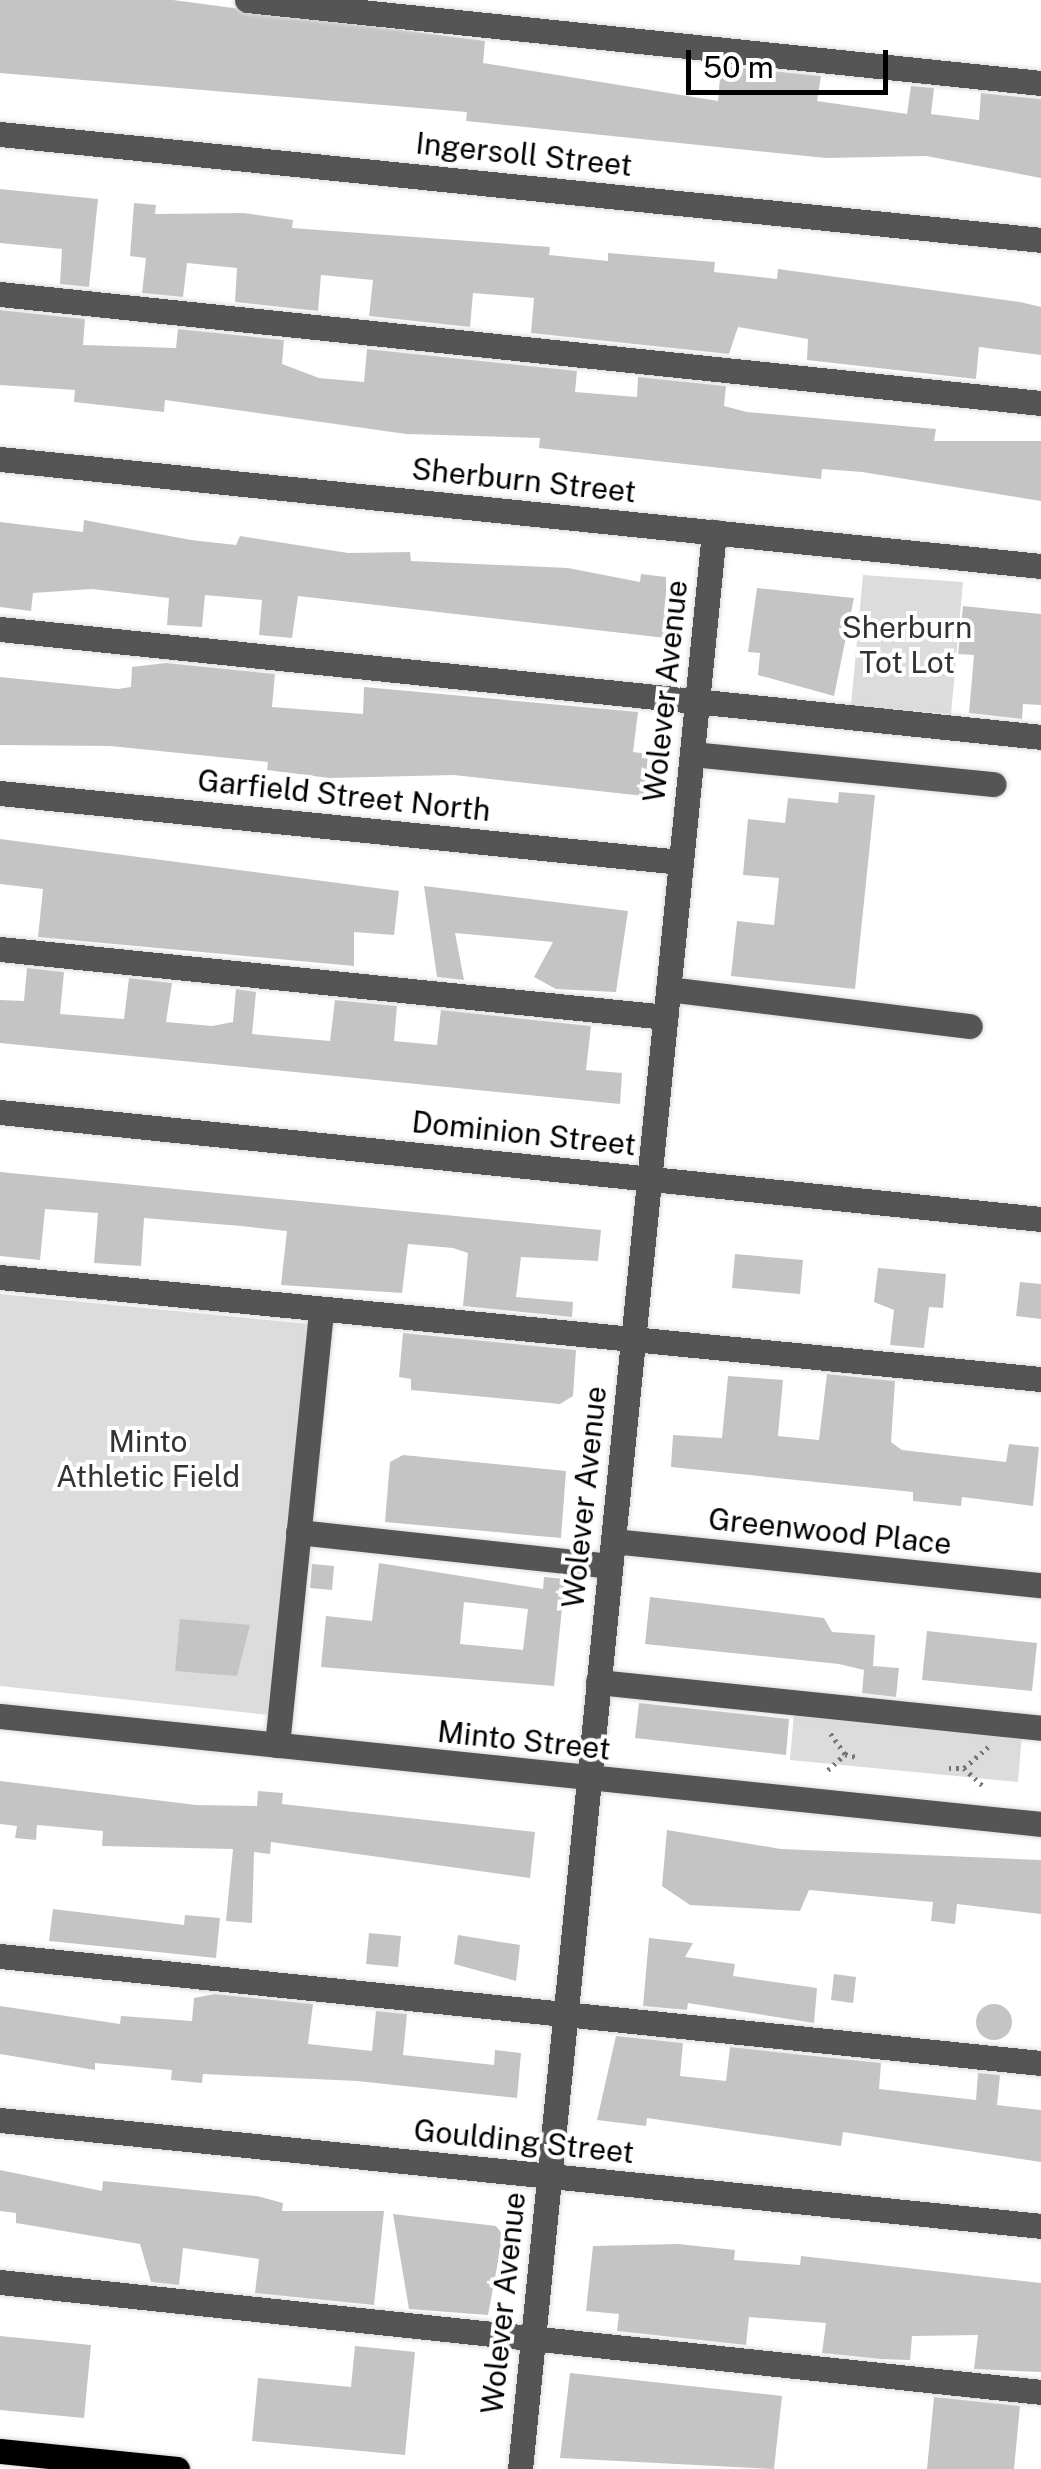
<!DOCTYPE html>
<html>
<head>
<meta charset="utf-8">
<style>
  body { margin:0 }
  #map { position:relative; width:1041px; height:2469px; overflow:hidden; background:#fff; font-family:"Public Sans",sans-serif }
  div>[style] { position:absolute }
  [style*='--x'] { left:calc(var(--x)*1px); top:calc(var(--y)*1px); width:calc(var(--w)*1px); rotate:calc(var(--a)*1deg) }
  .green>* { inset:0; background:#dcdcdc }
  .building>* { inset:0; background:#c4c4c4 }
  .round { border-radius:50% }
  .path>* { height:5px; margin-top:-2.5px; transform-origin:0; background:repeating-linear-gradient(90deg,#777 0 2.5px,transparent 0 7.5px) }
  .roads { filter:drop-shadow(0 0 2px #dbdbdb) drop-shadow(0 0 2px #dbdbdb) }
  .minor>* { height:25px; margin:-12.5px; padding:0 12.5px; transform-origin:12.5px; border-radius:12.5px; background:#555 }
  .major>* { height:25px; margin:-12.5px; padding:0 12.5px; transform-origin:12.5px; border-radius:12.5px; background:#000 }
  span { translate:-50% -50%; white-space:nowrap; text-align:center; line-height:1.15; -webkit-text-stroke:8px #fff; paint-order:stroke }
  .street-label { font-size:30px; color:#000 }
  .park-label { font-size:30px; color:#333 }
  .scale { position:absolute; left:686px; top:50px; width:202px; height:45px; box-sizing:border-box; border:5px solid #000; border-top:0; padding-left:12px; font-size:30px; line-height:35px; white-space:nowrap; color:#000; -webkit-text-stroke:8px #fff; paint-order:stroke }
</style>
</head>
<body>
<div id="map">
  <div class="green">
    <i style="clip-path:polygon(863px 575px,963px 582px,951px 714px,851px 706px)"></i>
    <i style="clip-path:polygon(0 1294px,309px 1324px,269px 1715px,0 1686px)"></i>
    <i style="clip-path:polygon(794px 1713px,1022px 1734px,1018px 1782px,790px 1760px)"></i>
  </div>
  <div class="building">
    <i style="clip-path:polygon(0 0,173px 0,485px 41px,483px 63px,718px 101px,721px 66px,821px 76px,817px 101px,907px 114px,911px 86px,934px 88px,931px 114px,979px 120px,981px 93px,1041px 99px,1041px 178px,926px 156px,826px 158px,466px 121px,467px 112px,0 73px)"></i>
    <i style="clip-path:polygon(0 189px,98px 199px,89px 287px,60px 284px,62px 249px,0 243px)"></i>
    <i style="clip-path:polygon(134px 203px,156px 205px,155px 214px,244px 213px,293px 220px,292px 228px,550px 247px,549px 255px,608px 261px,608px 253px,715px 262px,714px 272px,777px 279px,778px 269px,1020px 302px,1041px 307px,1041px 355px,979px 347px,976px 379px,807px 360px,808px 339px,738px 327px,729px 354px,531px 333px,534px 298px,473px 293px,470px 327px,369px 316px,373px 280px,321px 275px,318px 311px,235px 302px,237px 268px,187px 263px,183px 297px,142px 293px,146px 258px,130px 256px)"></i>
    <i style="clip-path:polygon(0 310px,85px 319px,83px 345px,176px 348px,178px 329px,284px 340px,282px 364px,319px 378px,364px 382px,367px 349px,577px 371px,575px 392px,637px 397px,638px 377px,726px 386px,724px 406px,747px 412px,936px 429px,934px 441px,1041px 441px,1041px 501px,862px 472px,822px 469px,821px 479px,539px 448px,540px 438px,406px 434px,165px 400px,164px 412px,74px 402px,75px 390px,0 385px)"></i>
    <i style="clip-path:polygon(84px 520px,191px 540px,236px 545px,240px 536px,348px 553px,410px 552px,411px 561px,568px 568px,640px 582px,641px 574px,666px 577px,666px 638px,298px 596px,292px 638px,259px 635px,262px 600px,205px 595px,202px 627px,167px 625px,169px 598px,92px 589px,33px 593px,31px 611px,0 607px,0 522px,83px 532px)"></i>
    <i style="clip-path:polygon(757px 588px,854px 598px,834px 696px,758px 675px,760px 653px,748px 652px)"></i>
    <i style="clip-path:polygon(963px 606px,1041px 614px,1041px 705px,1023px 704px,1022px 719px,969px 713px,974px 655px,958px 654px)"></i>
    <i style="clip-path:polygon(166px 663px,275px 674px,272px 707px,363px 714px,364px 687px,638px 712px,633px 752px,648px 754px,644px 796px,454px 775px,329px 778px,267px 770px,268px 762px,110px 746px,0 745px,0 677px,118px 689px,131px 687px,132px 667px)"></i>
    <i style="clip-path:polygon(839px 792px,875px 795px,855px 989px,731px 976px,737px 921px,774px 925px,779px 878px,743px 875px,748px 819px,785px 823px,788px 798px,838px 803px)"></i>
    <i style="clip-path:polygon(0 839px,399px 891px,394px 935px,354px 932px,354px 966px,38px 937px,43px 889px,0 884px)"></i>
    <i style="clip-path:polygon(424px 886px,628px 911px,616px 992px,556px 989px,534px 977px,553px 942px,455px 933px,464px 980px,437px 977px)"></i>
    <i style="clip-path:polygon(27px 968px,64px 972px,60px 1014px,124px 1019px,129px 978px,172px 983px,166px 1022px,212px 1026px,233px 1022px,236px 989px,256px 992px,252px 1034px,330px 1041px,335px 1000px,397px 1006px,394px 1041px,437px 1045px,441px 1010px,591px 1026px,586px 1070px,622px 1073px,620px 1104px,0 1043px,0 1000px,24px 1001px)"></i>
    <i style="clip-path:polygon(0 1172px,601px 1230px,598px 1261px,521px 1257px,516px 1297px,573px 1302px,572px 1317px,463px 1306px,468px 1253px,453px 1248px,408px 1244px,402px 1293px,281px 1285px,287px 1231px,241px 1226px,144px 1218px,141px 1266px,94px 1263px,98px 1213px,45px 1209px,40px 1260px,0 1256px)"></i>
    <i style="clip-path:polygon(735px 1254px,803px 1260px,800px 1294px,732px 1288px)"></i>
    <i style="clip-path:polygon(878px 1268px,946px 1274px,943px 1308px,929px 1307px,924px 1348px,890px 1345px,894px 1310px,874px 1302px)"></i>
    <i style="clip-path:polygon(1020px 1282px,1041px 1284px,1041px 1319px,1016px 1316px)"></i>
    <i style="clip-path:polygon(403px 1333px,576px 1350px,573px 1396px,560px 1404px,411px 1390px,411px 1379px,399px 1377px)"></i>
    <i style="clip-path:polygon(827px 1374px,895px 1381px,891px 1442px,902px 1450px,1006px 1462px,1009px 1444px,1039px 1447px,1033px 1506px,962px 1497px,961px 1506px,913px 1501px,913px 1492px,671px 1467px,673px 1435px,722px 1438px,728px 1376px,783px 1380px,778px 1436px,819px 1440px)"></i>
    <i style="clip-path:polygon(403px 1455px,566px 1471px,561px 1538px,385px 1522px,390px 1462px)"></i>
    <i style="clip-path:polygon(evenodd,379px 1563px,543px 1589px,544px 1577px,565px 1579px,554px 1686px,321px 1667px,326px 1616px,372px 1621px,379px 1563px,464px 1602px,528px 1609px,523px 1650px,460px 1644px,464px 1602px)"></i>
    <i style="clip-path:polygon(312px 1564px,334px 1566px,332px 1590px,310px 1588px)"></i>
    <i style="clip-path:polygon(650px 1597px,824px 1618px,832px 1632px,875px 1635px,873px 1666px,899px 1668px,896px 1697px,862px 1693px,864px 1670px,839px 1664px,645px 1644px)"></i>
    <i style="clip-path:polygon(180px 1619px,250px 1625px,237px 1676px,175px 1671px)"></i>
    <i style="clip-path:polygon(927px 1631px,1037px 1643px,1032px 1691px,922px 1680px)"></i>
    <i style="clip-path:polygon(639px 1703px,789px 1719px,786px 1755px,635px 1738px)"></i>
    <i style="clip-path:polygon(0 1781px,196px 1805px,257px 1806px,258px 1791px,283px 1793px,282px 1804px,535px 1832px,530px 1878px,271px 1842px,270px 1854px,254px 1852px,252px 1923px,226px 1921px,233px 1849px,102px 1846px,103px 1831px,37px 1825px,36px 1840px,15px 1838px,17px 1826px,0 1824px)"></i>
    <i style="clip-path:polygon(667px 1830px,781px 1849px,1041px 1860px,1041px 1914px,957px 1904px,955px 1924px,931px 1921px,933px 1902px,809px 1890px,800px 1911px,690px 1905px,662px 1886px)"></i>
    <i style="clip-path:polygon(53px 1909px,184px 1925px,185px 1915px,220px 1918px,216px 1958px,49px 1941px)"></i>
    <i style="clip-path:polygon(369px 1933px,401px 1936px,398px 1967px,366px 1964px)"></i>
    <i style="clip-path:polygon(458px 1935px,520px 1945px,516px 1981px,454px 1964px)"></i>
    <i style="clip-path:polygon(649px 1938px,693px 1943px,685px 1957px,735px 1964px,733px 1976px,817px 1988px,814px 2023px,688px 2003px,687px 2010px,643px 2006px)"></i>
    <i style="clip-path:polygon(834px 1974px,856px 1977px,853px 2003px,831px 2000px)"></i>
    <i style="clip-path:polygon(215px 1994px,313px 2004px,308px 2044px,372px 2051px,376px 2011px,407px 2014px,403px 2055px,494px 2065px,495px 2050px,521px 2053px,517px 2098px,357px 2081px,203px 2074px,202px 2083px,171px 2080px,172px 2070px,95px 2063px,95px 2070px,0 2054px,0 2006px,120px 2024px,121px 2016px,192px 2021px,194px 1998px)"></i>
    <i class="round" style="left:976px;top:2004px;width:36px;height:36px"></i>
    <i style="clip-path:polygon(616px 2036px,683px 2043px,680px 2076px,726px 2081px,730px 2047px,881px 2063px,879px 2089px,976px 2100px,978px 2073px,1000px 2075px,997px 2105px,1041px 2110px,1041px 2162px,843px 2132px,841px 2146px,647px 2118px,646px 2126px,597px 2120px)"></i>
    <i style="clip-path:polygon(0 2170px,102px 2191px,103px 2181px,257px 2196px,283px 2203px,282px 2211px,384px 2211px,374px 2305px,255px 2293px,259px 2259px,183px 2248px,179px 2285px,151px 2282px,140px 2244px,16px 2223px,16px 2213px,0 2211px)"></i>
    <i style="clip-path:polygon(393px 2214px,496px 2226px,503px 2235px,488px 2315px,409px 2309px)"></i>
    <i style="clip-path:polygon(678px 2244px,735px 2250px,734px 2260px,800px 2265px,801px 2256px,1041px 2283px,1041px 2372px,974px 2369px,978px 2335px,912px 2336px,910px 2360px,881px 2359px,822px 2353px,826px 2323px,749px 2317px,746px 2345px,617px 2331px,619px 2314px,586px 2311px,593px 2246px)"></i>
    <i style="clip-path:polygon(0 2336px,91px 2345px,84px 2418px,0 2410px)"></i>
    <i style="clip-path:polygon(355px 2346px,415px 2352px,405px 2455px,252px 2441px,258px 2378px,351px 2387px)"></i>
    <i style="clip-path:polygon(570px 2373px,782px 2396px,774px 2469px,560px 2458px)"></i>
    <i style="clip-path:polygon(934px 2397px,1020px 2406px,1014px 2469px,927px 2469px)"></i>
  </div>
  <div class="path">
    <i style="--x:845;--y:1754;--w:11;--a:15"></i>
    <i style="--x:949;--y:1768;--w:15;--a:0"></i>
    <i style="--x:828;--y:1770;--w:23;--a:-43"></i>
    <i style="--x:845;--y:1754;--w:28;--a:-125"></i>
    <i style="--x:982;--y:1785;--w:25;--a:-137"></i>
    <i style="--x:964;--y:1768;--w:32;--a:-41"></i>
  </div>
  <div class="roads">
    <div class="minor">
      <i style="--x:247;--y:0;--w:798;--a:5.97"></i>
      <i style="--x:0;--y:134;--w:1046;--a:5.81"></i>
      <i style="--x:0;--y:294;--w:1047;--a:5.98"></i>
      <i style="--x:0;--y:459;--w:1046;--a:5.87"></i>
      <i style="--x:0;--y:629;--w:1047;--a:5.92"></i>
      <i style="--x:692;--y:754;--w:303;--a:5.7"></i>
      <i style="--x:0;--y:793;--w:684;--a:5.79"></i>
      <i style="--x:0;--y:949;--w:669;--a:5.83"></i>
      <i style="--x:668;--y:989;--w:304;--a:7"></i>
      <i style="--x:0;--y:1112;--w:1046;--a:5.87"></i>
      <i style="--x:0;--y:1277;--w:1046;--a:5.6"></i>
      <i style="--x:298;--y:1532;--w:314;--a:6.2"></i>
      <i style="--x:613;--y:1541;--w:430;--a:5.9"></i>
      <i style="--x:598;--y:1682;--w:445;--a:5.9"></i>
      <i style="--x:0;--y:1716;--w:1047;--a:5.92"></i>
      <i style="--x:277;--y:1745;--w:436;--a:-84.2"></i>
      <i style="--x:0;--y:1956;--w:1046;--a:5.87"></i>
      <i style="--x:0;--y:2120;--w:1046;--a:5.81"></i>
      <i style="--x:0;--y:2282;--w:1047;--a:6.03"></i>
      <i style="--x:520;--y:2469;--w:1947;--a:-84.28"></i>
    </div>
    <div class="major">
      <i style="--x:0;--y:2451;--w:178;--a:5.8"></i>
    </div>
  </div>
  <div class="street-label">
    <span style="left:524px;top:154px;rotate:6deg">Ingersoll Street</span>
    <span style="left:524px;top:480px;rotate:6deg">Sherburn Street</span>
    <span style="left:665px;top:691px;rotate:-84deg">Wolever Avenue</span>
    <span style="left:344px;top:795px;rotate:6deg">Garfield Street North</span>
    <span style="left:524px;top:1133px;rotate:6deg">Dominion Street</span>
    <span style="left:584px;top:1497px;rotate:-84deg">Wolever Avenue</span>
    <span style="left:830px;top:1531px;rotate:6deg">Greenwood Place</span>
    <span style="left:524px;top:1740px;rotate:6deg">Minto Street</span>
    <span style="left:524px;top:2141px;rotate:6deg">Goulding Street</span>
    <span style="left:503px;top:2303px;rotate:-84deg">Wolever Avenue</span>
  </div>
  <div class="park-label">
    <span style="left:907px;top:644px">Sherburn<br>Tot Lot</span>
    <span style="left:148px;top:1458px">Minto<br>Athletic Field</span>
  </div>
  <div class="scale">50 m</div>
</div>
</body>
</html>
